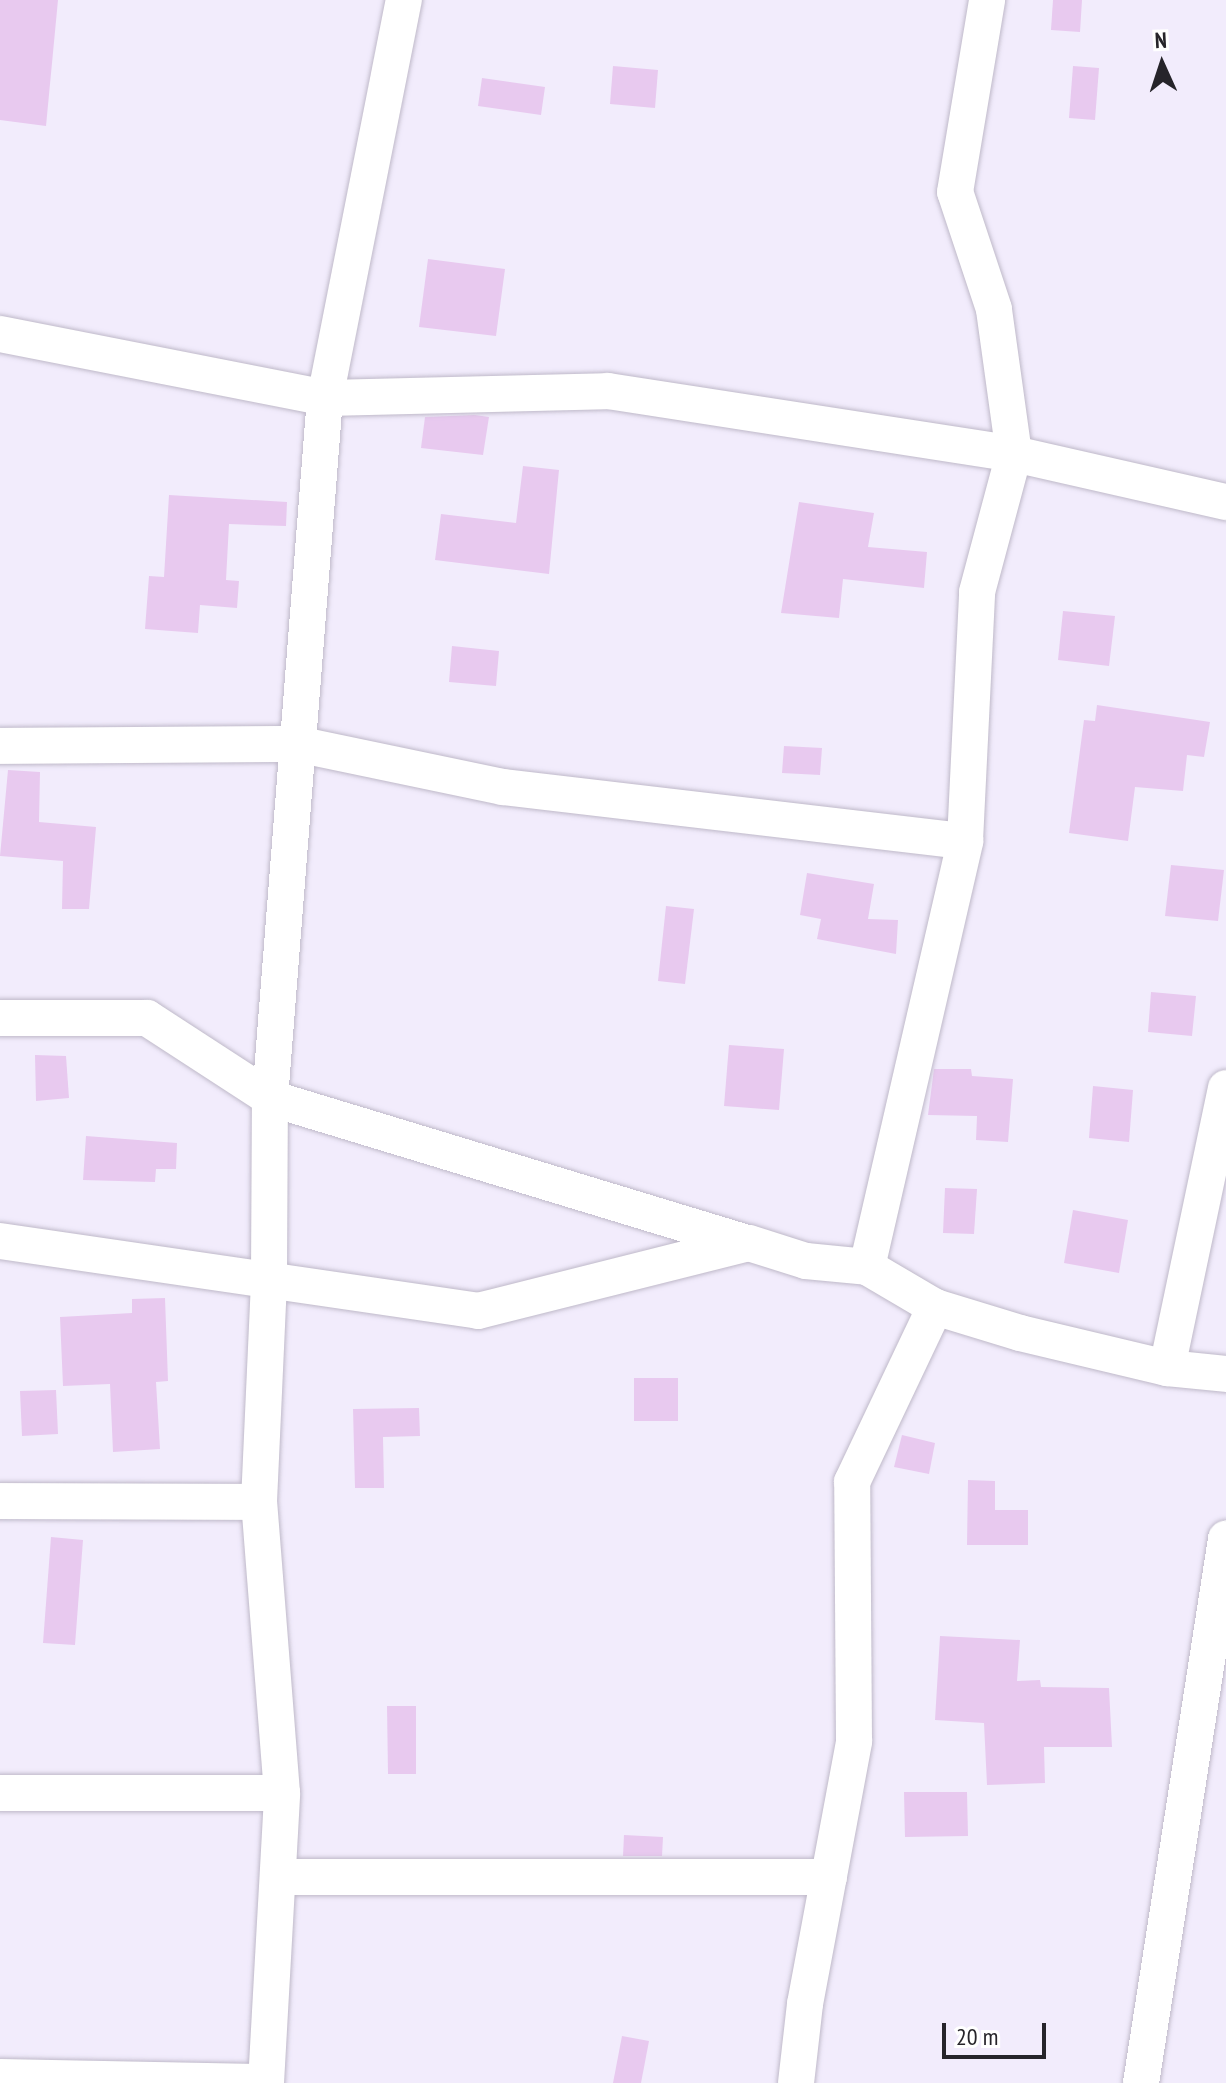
<!DOCTYPE html>
<html>
<head>
<meta charset="utf-8">
<style>
  body { margin:0 }
  #map { position:relative; width:1226px; height:2083px; overflow:hidden; background:#f2ecfc; font-family:"PT Sans Narrow",sans-serif }
  div>[style] { position:absolute }
  [style*='--x'] { left:calc(var(--x)*1px); top:calc(var(--y)*1px); width:calc(var(--w)*1px); rotate:calc(var(--a)*1deg) }
  .building>* { inset:0; background:#e8c9ef }
  .roads { filter:drop-shadow(0 0 2px #bfb9c9) drop-shadow(0 0 2px #bfb9c9) }
  .minor>* { height:36px; margin:-18px; padding:0 18px; transform-origin:18px; border-radius:18px; background:#fff }
  span { translate:-50% -50%; white-space:nowrap; text-align:center; line-height:1.15; -webkit-text-stroke:7px #fff; paint-order:stroke }
  .north { position:absolute; left:1122px; top:24px; width:80px; height:80px; -webkit-text-stroke:6px #fff; paint-order:stroke; rotate:357deg; font-size:22px; font-weight:700; line-height:32px; text-align:center; color:#26242a }
  .north::after { content:''; display:block; margin:auto; width:28px; height:36px; background:#26242a; clip-path:polygon(50% 0,100% 100%,50% 72%,0 100%) }
  .scale { position:absolute; left:942px; top:2023px; width:104px; height:36px; box-sizing:border-box; border:4px solid #26242a; border-top:0; padding-left:10px; font-size:24px; line-height:28px; white-space:nowrap; color:#26242a; -webkit-text-stroke:6px #fff; paint-order:stroke }
</style>
</head>
<body>
<div id="map">
  <div class="building">
    <i style="clip-path:polygon(0 0,58px 0,46px 126px,0 120px)"></i>
    <i style="clip-path:polygon(1053px 0,1082px 0,1080px 32px,1051px 30px)"></i>
    <i style="clip-path:polygon(613px 66px,658px 70px,655px 108px,610px 104px)"></i>
    <i style="clip-path:polygon(1073px 66px,1099px 68px,1095px 120px,1069px 118px)"></i>
    <i style="clip-path:polygon(482px 78px,545px 87px,541px 115px,478px 106px)"></i>
    <i style="clip-path:polygon(428px 259px,505px 269px,496px 336px,419px 327px)"></i>
    <i style="clip-path:polygon(475px 415px,489px 417px,483px 455px,421px 448px,425px 417px)"></i>
    <i style="clip-path:polygon(523px 466px,559px 470px,549px 574px,435px 560px,441px 514px,516px 523px)"></i>
    <i style="clip-path:polygon(169px 495px,287px 502px,286px 526px,229px 524px,226px 580px,239px 581px,237px 608px,200px 605px,198px 633px,145px 629px,149px 576px,164px 577px)"></i>
    <i style="clip-path:polygon(799px 502px,874px 513px,868px 547px,927px 552px,924px 588px,843px 579px,839px 618px,781px 613px)"></i>
    <i style="clip-path:polygon(1063px 611px,1115px 616px,1109px 666px,1058px 660px)"></i>
    <i style="clip-path:polygon(452px 646px,499px 651px,496px 686px,449px 682px)"></i>
    <i style="clip-path:polygon(1097px 705px,1210px 722px,1204px 757px,1187px 755px,1183px 791px,1135px 787px,1128px 841px,1069px 833px,1084px 720px,1095px 721px)"></i>
    <i style="clip-path:polygon(784px 746px,822px 748px,820px 775px,782px 773px)"></i>
    <i style="clip-path:polygon(8px 770px,40px 772px,39px 822px,96px 827px,89px 909px,62px 909px,63px 861px,0 856px)"></i>
    <i style="clip-path:polygon(1171px 865px,1224px 870px,1218px 921px,1165px 916px)"></i>
    <i style="clip-path:polygon(807px 873px,874px 884px,868px 919px,898px 920px,896px 954px,817px 939px,821px 919px,800px 915px)"></i>
    <i style="clip-path:polygon(666px 906px,694px 909px,685px 984px,658px 981px)"></i>
    <i style="clip-path:polygon(1151px 992px,1196px 996px,1192px 1036px,1148px 1032px)"></i>
    <i style="clip-path:polygon(729px 1045px,784px 1049px,779px 1110px,724px 1106px)"></i>
    <i style="clip-path:polygon(35px 1055px,66px 1056px,69px 1098px,36px 1101px)"></i>
    <i style="clip-path:polygon(934px 1069px,971px 1069px,972px 1076px,1013px 1079px,1008px 1142px,976px 1140px,977px 1116px,928px 1115px)"></i>
    <i style="clip-path:polygon(1093px 1086px,1133px 1090px,1129px 1142px,1089px 1138px)"></i>
    <i style="clip-path:polygon(86px 1136px,177px 1143px,176px 1169px,156px 1169px,155px 1182px,83px 1180px)"></i>
    <i style="clip-path:polygon(945px 1188px,977px 1189px,974px 1234px,943px 1233px)"></i>
    <i style="clip-path:polygon(1073px 1210px,1128px 1220px,1119px 1273px,1064px 1263px)"></i>
    <i style="clip-path:polygon(165px 1298px,168px 1381px,156px 1382px,160px 1449px,113px 1452px,110px 1384px,63px 1386px,60px 1317px,132px 1313px,132px 1299px)"></i>
    <i style="clip-path:polygon(634px 1378px,678px 1378px,678px 1421px,634px 1421px)"></i>
    <i style="clip-path:polygon(56px 1390px,58px 1434px,22px 1436px,20px 1391px)"></i>
    <i style="clip-path:polygon(419px 1408px,420px 1436px,383px 1437px,384px 1488px,355px 1488px,353px 1409px)"></i>
    <i style="clip-path:polygon(902px 1435px,935px 1443px,929px 1474px,894px 1467px)"></i>
    <i style="clip-path:polygon(968px 1480px,995px 1481px,995px 1510px,1028px 1510px,1028px 1545px,967px 1545px)"></i>
    <i style="clip-path:polygon(51px 1537px,83px 1540px,75px 1645px,43px 1643px)"></i>
    <i style="clip-path:polygon(940px 1636px,1020px 1640px,1017px 1681px,1040px 1680px,1041px 1687px,1109px 1688px,1112px 1747px,1044px 1747px,1045px 1783px,987px 1785px,984px 1723px,935px 1720px)"></i>
    <i style="clip-path:polygon(387px 1706px,416px 1706px,416px 1774px,388px 1774px)"></i>
    <i style="clip-path:polygon(904px 1792px,967px 1792px,968px 1836px,905px 1837px)"></i>
    <i style="clip-path:polygon(624px 1835px,663px 1837px,662px 1856px,623px 1856px)"></i>
    <i style="clip-path:polygon(622px 2036px,649px 2041px,641px 2083px,613px 2083px)"></i>
  </div>
  <div class="roads">
    <div class="minor">
      <i style="--x:0;--y:334;--w:331;--a:11.1"></i>
      <i style="--x:325;--y:398;--w:283;--a:-1.4"></i>
      <i style="--x:608;--y:391;--w:411;--a:8.8"></i>
      <i style="--x:1014;--y:454;--w:217;--a:12.8"></i>
      <i style="--x:0;--y:746;--w:297;--a:-0.4"></i>
      <i style="--x:297;--y:744;--w:210;--a:11.8"></i>
      <i style="--x:503;--y:787;--w:465;--a:6.7"></i>
      <i style="--x:0;--y:1018;--w:147;--a:0"></i>
      <i style="--x:147;--y:1018;--w:147;--a:33"></i>
      <i style="--x:270;--y:1098;--w:500;--a:16.9"></i>
      <i style="--x:0;--y:1241;--w:483;--a:8.3"></i>
      <i style="--x:478;--y:1311;--w:279;--a:-14.1"></i>
      <i style="--x:749;--y:1243;--w:60;--a:17.5"></i>
      <i style="--x:806;--y:1261;--w:61;--a:5.6"></i>
      <i style="--x:867;--y:1267;--w:79;--a:30.5"></i>
      <i style="--x:935;--y:1307;--w:89;--a:17"></i>
      <i style="--x:1020;--y:1333;--w:151;--a:13.4"></i>
      <i style="--x:1167;--y:1368;--w:59;--a:5.8"></i>
      <i style="--x:867;--y:1267;--w:437;--a:-77"></i>
      <i style="--x:965;--y:841;--w:249;--a:-87.2"></i>
      <i style="--x:977;--y:592;--w:143;--a:-75"></i>
      <i style="--x:1014;--y:454;--w:146;--a:-97.9"></i>
      <i style="--x:994;--y:309;--w:123;--a:-108.4"></i>
      <i style="--x:955;--y:192;--w:195;--a:-80.5"></i>
      <i style="--x:1167;--y:1368;--w:286;--a:-78.1"></i>
      <i style="--x:0;--y:1501;--w:259;--a:0.2"></i>
      <i style="--x:0;--y:1793;--w:282;--a:0"></i>
      <i style="--x:278;--y:1877;--w:551;--a:0"></i>
      <i style="--x:0;--y:2077;--w:266;--a:1.1"></i>
      <i style="--x:266;--y:2083;--w:290;--a:-86.8"></i>
      <i style="--x:282;--y:1793;--w:292;--a:-94.5"></i>
      <i style="--x:259;--y:1502;--w:224;--a:-87.4"></i>
      <i style="--x:269;--y:1278;--w:180;--a:-89.7"></i>
      <i style="--x:270;--y:1098;--w:702;--a:-85.51"></i>
      <i style="--x:325;--y:398;--w:406;--a:-78.8"></i>
      <i style="--x:796;--y:2083;--w:80;--a:-83.5"></i>
      <i style="--x:805;--y:2004;--w:268;--a:-79.4"></i>
      <i style="--x:854;--y:1741;--w:259;--a:-90.4"></i>
      <i style="--x:852;--y:1482;--w:194;--a:-64.6"></i>
      <i style="--x:1141;--y:2083;--w:551;--a:-81.12"></i>
    </div>
  </div>
  <div class="north">N</div>
  <div class="scale">20 m</div>
</div>
</body>
</html>
